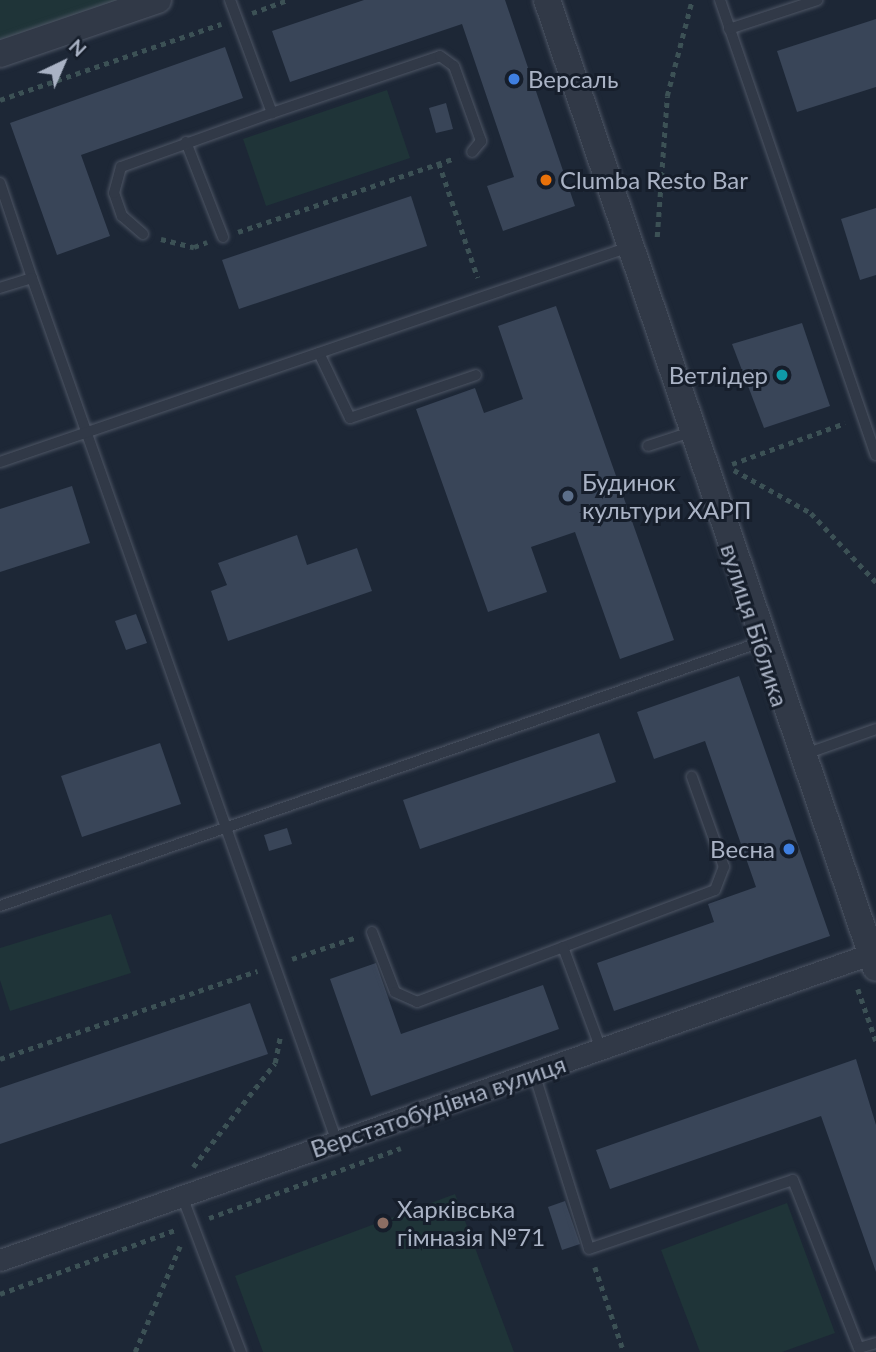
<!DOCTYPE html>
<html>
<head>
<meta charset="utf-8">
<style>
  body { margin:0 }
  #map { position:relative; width:876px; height:1352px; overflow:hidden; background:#1d2736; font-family:Lato,sans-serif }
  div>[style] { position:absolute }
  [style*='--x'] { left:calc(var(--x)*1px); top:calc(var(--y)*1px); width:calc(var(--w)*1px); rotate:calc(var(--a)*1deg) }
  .green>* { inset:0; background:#1f3438 }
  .building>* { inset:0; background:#394558 }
  .path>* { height:4.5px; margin-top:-2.25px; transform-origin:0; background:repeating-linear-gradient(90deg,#3c5155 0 5px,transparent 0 10px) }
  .roads { filter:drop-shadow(0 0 2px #4e5665) drop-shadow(0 0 2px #4e5665) }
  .service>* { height:10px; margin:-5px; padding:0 5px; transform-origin:5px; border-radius:5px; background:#313947 }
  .minor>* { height:21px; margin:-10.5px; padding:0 10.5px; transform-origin:10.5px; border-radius:10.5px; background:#313947 }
  .tertiary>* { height:26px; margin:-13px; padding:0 13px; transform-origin:13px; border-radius:13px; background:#313947 }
  .dots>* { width:19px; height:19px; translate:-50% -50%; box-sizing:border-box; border:4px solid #161e2b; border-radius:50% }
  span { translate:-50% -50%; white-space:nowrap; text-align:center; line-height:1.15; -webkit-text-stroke:6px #161e2b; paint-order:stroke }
  .poi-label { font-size:24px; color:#aab3c5 }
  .left { translate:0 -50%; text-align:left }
  .right { translate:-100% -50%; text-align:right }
  .street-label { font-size:24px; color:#aab3c5 }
  .north { position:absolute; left:28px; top:28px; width:70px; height:70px; -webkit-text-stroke:5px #161e2b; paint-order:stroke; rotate:44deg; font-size:19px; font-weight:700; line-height:28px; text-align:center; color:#aab3c5 }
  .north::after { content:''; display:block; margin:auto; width:24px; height:32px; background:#aab3c5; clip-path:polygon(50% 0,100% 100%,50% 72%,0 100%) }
</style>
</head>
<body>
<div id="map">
  <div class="green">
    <i style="clip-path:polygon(0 0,158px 0,0 54px)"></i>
    <i style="clip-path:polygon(387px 90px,410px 158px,266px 206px,243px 139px)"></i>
    <i style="clip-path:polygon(111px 914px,131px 973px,10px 1011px,0 980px,0 948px)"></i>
    <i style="clip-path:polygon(455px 1194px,514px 1352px,263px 1352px,235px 1276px)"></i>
    <i style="clip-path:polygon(787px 1203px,835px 1333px,782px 1352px,700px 1352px,661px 1250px)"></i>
  </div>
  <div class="building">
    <i style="clip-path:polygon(364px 0,505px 0,575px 206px,503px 231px,487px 186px,514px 177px,462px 24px,290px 82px,272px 31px)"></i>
    <i style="clip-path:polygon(876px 19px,876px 87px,797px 112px,777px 51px)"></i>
    <i style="clip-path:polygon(225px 47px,243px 98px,81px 155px,110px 236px,57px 255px,10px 123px)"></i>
    <i style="clip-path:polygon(446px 103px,453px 129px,436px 133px,429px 108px)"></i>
    <i style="clip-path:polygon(411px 196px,427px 246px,239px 309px,222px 260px)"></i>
    <i style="clip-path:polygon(876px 208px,876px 275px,860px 280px,841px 219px)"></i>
    <i style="clip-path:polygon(556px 306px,674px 640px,620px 659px,575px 532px,531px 547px,547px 592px,488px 612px,416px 409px,475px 388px,484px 413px,523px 399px,498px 326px)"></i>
    <i style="clip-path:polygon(802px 323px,830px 406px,764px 428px,732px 344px)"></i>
    <i style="clip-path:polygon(72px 486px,90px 543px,0 572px,0 509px)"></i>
    <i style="clip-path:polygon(297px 535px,307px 565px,357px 548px,372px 591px,228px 641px,211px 591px,227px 585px,218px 563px)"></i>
    <i style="clip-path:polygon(136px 614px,147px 643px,126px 650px,115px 621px)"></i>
    <i style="clip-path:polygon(739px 676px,830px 936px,614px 1011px,597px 963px,714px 922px,708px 904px,756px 887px,705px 741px,654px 759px,637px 712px)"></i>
    <i style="clip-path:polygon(599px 733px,616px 782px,420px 849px,403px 800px)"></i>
    <i style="clip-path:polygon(160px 743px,181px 804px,82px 837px,61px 776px)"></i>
    <i style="clip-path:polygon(287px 828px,292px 844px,269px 851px,264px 835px)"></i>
    <i style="clip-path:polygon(376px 963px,401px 1034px,543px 985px,559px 1029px,371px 1096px,330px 979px)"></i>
    <i style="clip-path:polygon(250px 1003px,268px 1054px,0 1144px,0 1088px)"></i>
    <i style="clip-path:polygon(856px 1059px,876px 1125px,876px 1272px,821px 1116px,610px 1189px,596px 1150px)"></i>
    <i style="clip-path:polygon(565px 1201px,580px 1244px,562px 1250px,548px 1207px)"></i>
  </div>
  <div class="path">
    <i style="--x:252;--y:13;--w:38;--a:-20"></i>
    <i style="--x:0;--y:100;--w:234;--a:-19"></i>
    <i style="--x:439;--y:163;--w:121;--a:71.3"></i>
    <i style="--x:238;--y:232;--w:229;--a:-18.8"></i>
    <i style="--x:657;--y:237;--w:141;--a:-85.9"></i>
    <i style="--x:667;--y:96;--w:99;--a:-75.4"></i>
    <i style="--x:161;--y:239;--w:34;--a:14"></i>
    <i style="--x:194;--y:247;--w:14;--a:-21"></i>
    <i style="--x:732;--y:464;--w:120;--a:-19.9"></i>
    <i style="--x:734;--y:470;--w:88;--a:29.2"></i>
    <i style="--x:811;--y:513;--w:95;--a:46.7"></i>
    <i style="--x:292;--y:959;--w:69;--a:-18.7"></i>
    <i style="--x:858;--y:989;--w:55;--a:70.9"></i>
    <i style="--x:0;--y:1059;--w:272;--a:-18.9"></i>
    <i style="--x:193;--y:1167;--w:132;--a:-51.7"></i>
    <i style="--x:275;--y:1063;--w:26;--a:-79"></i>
    <i style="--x:209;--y:1218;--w:204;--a:-20"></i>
    <i style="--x:595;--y:1267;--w:90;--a:71.2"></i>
    <i style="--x:0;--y:1294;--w:189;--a:-20.1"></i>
    <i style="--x:135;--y:1352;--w:115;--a:-67"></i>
  </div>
  <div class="roads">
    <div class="service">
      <i style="--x:230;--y:0;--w:121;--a:69.6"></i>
      <i style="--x:272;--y:113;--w:177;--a:-18.7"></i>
      <i style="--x:440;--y:56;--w:17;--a:36"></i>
      <i style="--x:454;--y:66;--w:80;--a:70.2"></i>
      <i style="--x:481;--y:141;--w:14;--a:129"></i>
      <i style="--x:720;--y:0;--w:481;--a:71.1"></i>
      <i style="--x:729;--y:29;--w:93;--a:-18.2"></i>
      <i style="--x:186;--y:142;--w:102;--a:68.7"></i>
      <i style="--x:0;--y:183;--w:100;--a:71.4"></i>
      <i style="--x:32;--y:278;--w:34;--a:163"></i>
      <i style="--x:143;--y:234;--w:28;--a:-139"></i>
      <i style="--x:122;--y:216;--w:24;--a:-109"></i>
      <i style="--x:114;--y:193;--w:27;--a:-75"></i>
      <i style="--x:121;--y:167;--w:160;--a:-19.7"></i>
      <i style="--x:32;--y:278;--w:916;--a:70.56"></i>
      <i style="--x:319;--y:353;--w:72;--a:64.5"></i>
      <i style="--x:350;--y:418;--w:133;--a:-18.8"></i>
      <i style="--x:648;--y:446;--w:45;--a:-18"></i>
      <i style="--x:0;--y:462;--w:665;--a:-18.87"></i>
      <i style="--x:805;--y:754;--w:75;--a:-19.4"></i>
      <i style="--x:0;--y:906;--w:805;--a:-19.13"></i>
      <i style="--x:372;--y:932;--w:64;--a:69"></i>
      <i style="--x:395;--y:992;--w:24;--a:24"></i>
      <i style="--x:417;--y:1002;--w:318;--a:-20.6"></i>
      <i style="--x:715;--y:890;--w:25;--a:-69"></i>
      <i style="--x:724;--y:867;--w:96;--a:-109.6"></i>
      <i style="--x:563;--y:947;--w:109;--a:69.6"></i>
      <i style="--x:534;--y:1073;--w:184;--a:72.6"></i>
      <i style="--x:589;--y:1249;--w:215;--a:-18.7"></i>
      <i style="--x:793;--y:1180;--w:180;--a:68.6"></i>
      <i style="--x:859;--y:1348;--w:18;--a:-16"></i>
      <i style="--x:182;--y:1196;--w:167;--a:69.3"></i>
    </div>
    <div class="minor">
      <i style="--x:0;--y:1260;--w:929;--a:-19.37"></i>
    </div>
    <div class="tertiary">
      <i style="--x:547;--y:0;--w:1022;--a:71.23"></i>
      <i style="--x:0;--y:54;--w:167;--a:-18.9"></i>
    </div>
  </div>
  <div class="dots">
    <i style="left:514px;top:79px;background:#3f7fe0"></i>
    <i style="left:546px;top:180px;background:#e8710a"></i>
    <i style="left:782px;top:375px;background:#0f9aa8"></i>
    <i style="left:568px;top:496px;background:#5c6f8a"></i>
    <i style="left:789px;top:849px;background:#3f7fe0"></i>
    <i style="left:383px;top:1223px;background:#8d6e63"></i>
  </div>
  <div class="poi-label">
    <span class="left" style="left:528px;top:79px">Версаль</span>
    <span class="left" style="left:560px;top:180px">Clumba Resto Bar</span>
    <span class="right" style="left:768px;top:375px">Ветлідер</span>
    <span class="left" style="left:582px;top:496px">Будинок<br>культури ХАРП</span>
    <span class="right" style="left:775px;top:849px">Весна</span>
    <span class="left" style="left:397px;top:1223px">Харківська<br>гімназія №71</span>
  </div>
  <div class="street-label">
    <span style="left:755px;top:625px;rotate:72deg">вулиця Біблика</span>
    <span style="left:438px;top:1106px;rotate:-19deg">Верстатобудівна вулиця</span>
  </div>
  <div class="north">N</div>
</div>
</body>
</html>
